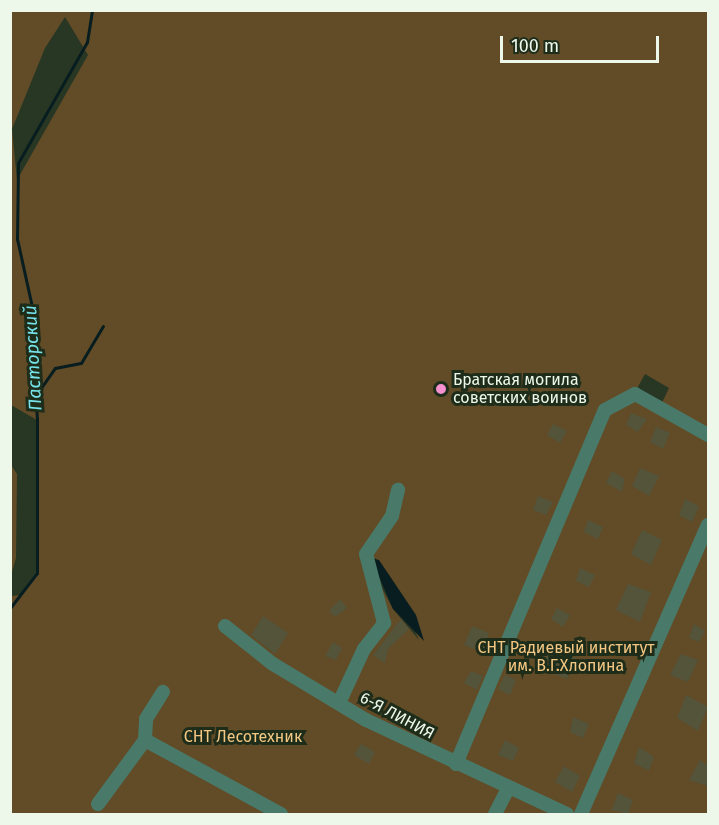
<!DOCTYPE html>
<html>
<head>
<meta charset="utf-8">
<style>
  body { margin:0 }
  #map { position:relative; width:719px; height:825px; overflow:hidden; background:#283724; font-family:"Fira Sans",sans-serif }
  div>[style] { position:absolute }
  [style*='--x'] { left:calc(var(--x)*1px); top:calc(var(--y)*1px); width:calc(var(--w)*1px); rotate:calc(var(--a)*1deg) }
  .green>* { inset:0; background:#624b27 }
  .water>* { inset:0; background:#071d1f }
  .stream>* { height:3px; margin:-1.5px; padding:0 1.5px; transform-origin:1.5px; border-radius:1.5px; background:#071d1f }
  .building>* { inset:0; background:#54543b }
  .minor>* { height:14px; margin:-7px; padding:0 7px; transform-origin:7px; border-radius:7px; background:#497968 }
  .dots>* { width:16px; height:16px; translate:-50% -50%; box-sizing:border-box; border:3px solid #1e2d1a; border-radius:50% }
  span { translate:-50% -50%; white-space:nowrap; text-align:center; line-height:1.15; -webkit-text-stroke:6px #1e2d1a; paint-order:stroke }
  .poi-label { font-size:16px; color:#edf7ea }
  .left { translate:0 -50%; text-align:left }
  .park-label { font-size:16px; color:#f4c783 }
  .street-label { font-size:16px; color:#edf7ea }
  .water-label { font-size:18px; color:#77e3ea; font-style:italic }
  .frame { position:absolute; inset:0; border:12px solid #edf7ea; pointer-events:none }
  .scale { position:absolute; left:500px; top:36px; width:159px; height:27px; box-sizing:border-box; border:3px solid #edf7ea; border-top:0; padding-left:8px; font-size:18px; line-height:21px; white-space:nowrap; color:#edf7ea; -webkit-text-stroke:4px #1e2d1a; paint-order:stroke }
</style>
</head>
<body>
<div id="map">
  <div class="green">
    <i style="clip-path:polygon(evenodd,10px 11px,708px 11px,708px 814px,11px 814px,11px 596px,20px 595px,37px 573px,37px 420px,11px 405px,10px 11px,65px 17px,88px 55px,17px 180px,12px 129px,45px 48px,65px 17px,10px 11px,645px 374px,669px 388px,660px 407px,634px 394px,645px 374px,10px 11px,375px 558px,389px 575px,419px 640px,393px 609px,374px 573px,375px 558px)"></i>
    <i style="clip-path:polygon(11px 465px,17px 474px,16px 558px,11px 575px)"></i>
  </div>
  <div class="water">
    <i style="clip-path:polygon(371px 558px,379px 560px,416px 615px,424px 641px,393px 609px)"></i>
  </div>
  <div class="stream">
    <i style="--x:36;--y:395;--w:33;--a:-55"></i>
    <i style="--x:55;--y:368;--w:26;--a:-11"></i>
    <i style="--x:81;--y:363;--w:43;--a:-59.3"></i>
    <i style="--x:10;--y:608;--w:44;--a:-52.4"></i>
    <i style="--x:37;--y:573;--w:154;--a:-90"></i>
    <i style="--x:37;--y:419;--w:97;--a:-94.1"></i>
    <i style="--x:30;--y:322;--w:7;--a:-56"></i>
    <i style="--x:34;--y:316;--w:79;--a:-102.4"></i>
    <i style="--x:17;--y:239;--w:76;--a:-89.2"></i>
    <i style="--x:18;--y:163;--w:139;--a:-60.3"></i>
    <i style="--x:87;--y:42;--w:32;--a:-81"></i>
  </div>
  <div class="building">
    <i style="clip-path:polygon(631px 413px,647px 419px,638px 432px,626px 425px)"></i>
    <i style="clip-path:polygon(553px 424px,567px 431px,560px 443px,547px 435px)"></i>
    <i style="clip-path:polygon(656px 427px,670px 433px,663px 449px,650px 442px)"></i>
    <i style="clip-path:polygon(640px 468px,659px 476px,649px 496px,632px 486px)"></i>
    <i style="clip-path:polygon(612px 471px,625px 479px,622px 492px,606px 483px)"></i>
    <i style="clip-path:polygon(538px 496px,553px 502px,546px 515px,533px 510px)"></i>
    <i style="clip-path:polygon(685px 499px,699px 506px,692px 522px,679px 515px)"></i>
    <i style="clip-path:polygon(588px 520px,603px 527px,598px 539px,584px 532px)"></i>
    <i style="clip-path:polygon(642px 530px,662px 540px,651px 565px,631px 554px)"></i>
    <i style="clip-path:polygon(580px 568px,595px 575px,589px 587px,576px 581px)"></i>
    <i style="clip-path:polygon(628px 584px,651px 592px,640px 622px,616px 610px)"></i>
    <i style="clip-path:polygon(340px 599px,347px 608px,335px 617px,329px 611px)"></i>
    <i style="clip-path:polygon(557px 608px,570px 615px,563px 627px,551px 619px)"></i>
    <i style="clip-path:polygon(263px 616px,288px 633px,275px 654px,251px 635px)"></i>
    <i style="clip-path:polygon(401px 619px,409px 629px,388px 649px,385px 663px,373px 655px)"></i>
    <i style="clip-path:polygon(694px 624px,705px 631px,699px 642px,689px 638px)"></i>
    <i style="clip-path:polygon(472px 626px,489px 633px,482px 652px,464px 645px)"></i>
    <i style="clip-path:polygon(333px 642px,342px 648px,336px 660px,325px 656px)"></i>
    <i style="clip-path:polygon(550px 647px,576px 658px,567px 679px,542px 669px)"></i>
    <i style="clip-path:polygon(681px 654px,698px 660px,688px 682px,670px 675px)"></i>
    <i style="clip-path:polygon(471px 671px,483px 676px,477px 690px,464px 683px)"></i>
    <i style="clip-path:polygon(505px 675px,516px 680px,510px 695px,498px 689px)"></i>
    <i style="clip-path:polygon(686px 695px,708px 707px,698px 731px,677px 718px)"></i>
    <i style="clip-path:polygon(573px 717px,589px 724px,583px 738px,570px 732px)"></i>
    <i style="clip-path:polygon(505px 740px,519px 748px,513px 761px,498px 755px)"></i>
    <i style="clip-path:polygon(361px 744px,375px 752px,369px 764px,354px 755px)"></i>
    <i style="clip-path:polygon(639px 747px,654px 757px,649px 771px,634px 763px)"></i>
    <i style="clip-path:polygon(700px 760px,708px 765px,708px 786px,689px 780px)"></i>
    <i style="clip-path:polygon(564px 766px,580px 776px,572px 792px,555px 782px)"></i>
    <i style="clip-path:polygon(618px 793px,633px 800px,628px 814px,612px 810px)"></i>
  </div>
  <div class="minor">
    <i style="--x:225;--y:626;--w:61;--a:38.4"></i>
    <i style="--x:273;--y:664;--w:109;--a:31.1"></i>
    <i style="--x:366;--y:720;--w:222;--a:25.1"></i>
    <i style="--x:339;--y:703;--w:60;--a:-65.2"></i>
    <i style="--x:364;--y:649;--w:33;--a:-52"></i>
    <i style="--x:384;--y:623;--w:71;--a:-104.6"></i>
    <i style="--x:366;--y:554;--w:46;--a:-55.6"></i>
    <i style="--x:392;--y:516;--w:27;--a:-77"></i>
    <i style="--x:145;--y:740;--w:155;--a:28.6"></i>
    <i style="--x:456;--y:764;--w:384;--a:-67.2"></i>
    <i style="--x:605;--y:410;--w:34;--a:-28"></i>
    <i style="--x:635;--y:394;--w:84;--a:29.3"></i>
    <i style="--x:98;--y:804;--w:79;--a:-53.7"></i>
    <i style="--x:145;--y:740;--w:21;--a:-87"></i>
    <i style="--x:146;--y:719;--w:32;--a:-58"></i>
    <i style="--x:495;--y:814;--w:29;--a:-63"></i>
    <i style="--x:581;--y:814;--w:316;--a:-66.3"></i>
  </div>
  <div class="dots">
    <i style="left:441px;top:389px;background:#f790ce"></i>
  </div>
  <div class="poi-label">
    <span class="left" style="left:453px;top:389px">Братская могила<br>советских воинов</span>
  </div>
  <div class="park-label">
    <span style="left:566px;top:657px">СНТ Радиевый институт<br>им. В.Г.Хлопина</span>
    <span style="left:243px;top:737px">СНТ Лесотехник</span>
  </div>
  <div class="street-label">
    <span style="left:397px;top:716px;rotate:28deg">6-Я ЛИНИЯ</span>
  </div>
  <div class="water-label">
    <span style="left:33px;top:358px;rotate:-93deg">Пасторский</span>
  </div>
  <div class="frame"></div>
  <div class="scale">100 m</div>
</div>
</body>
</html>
